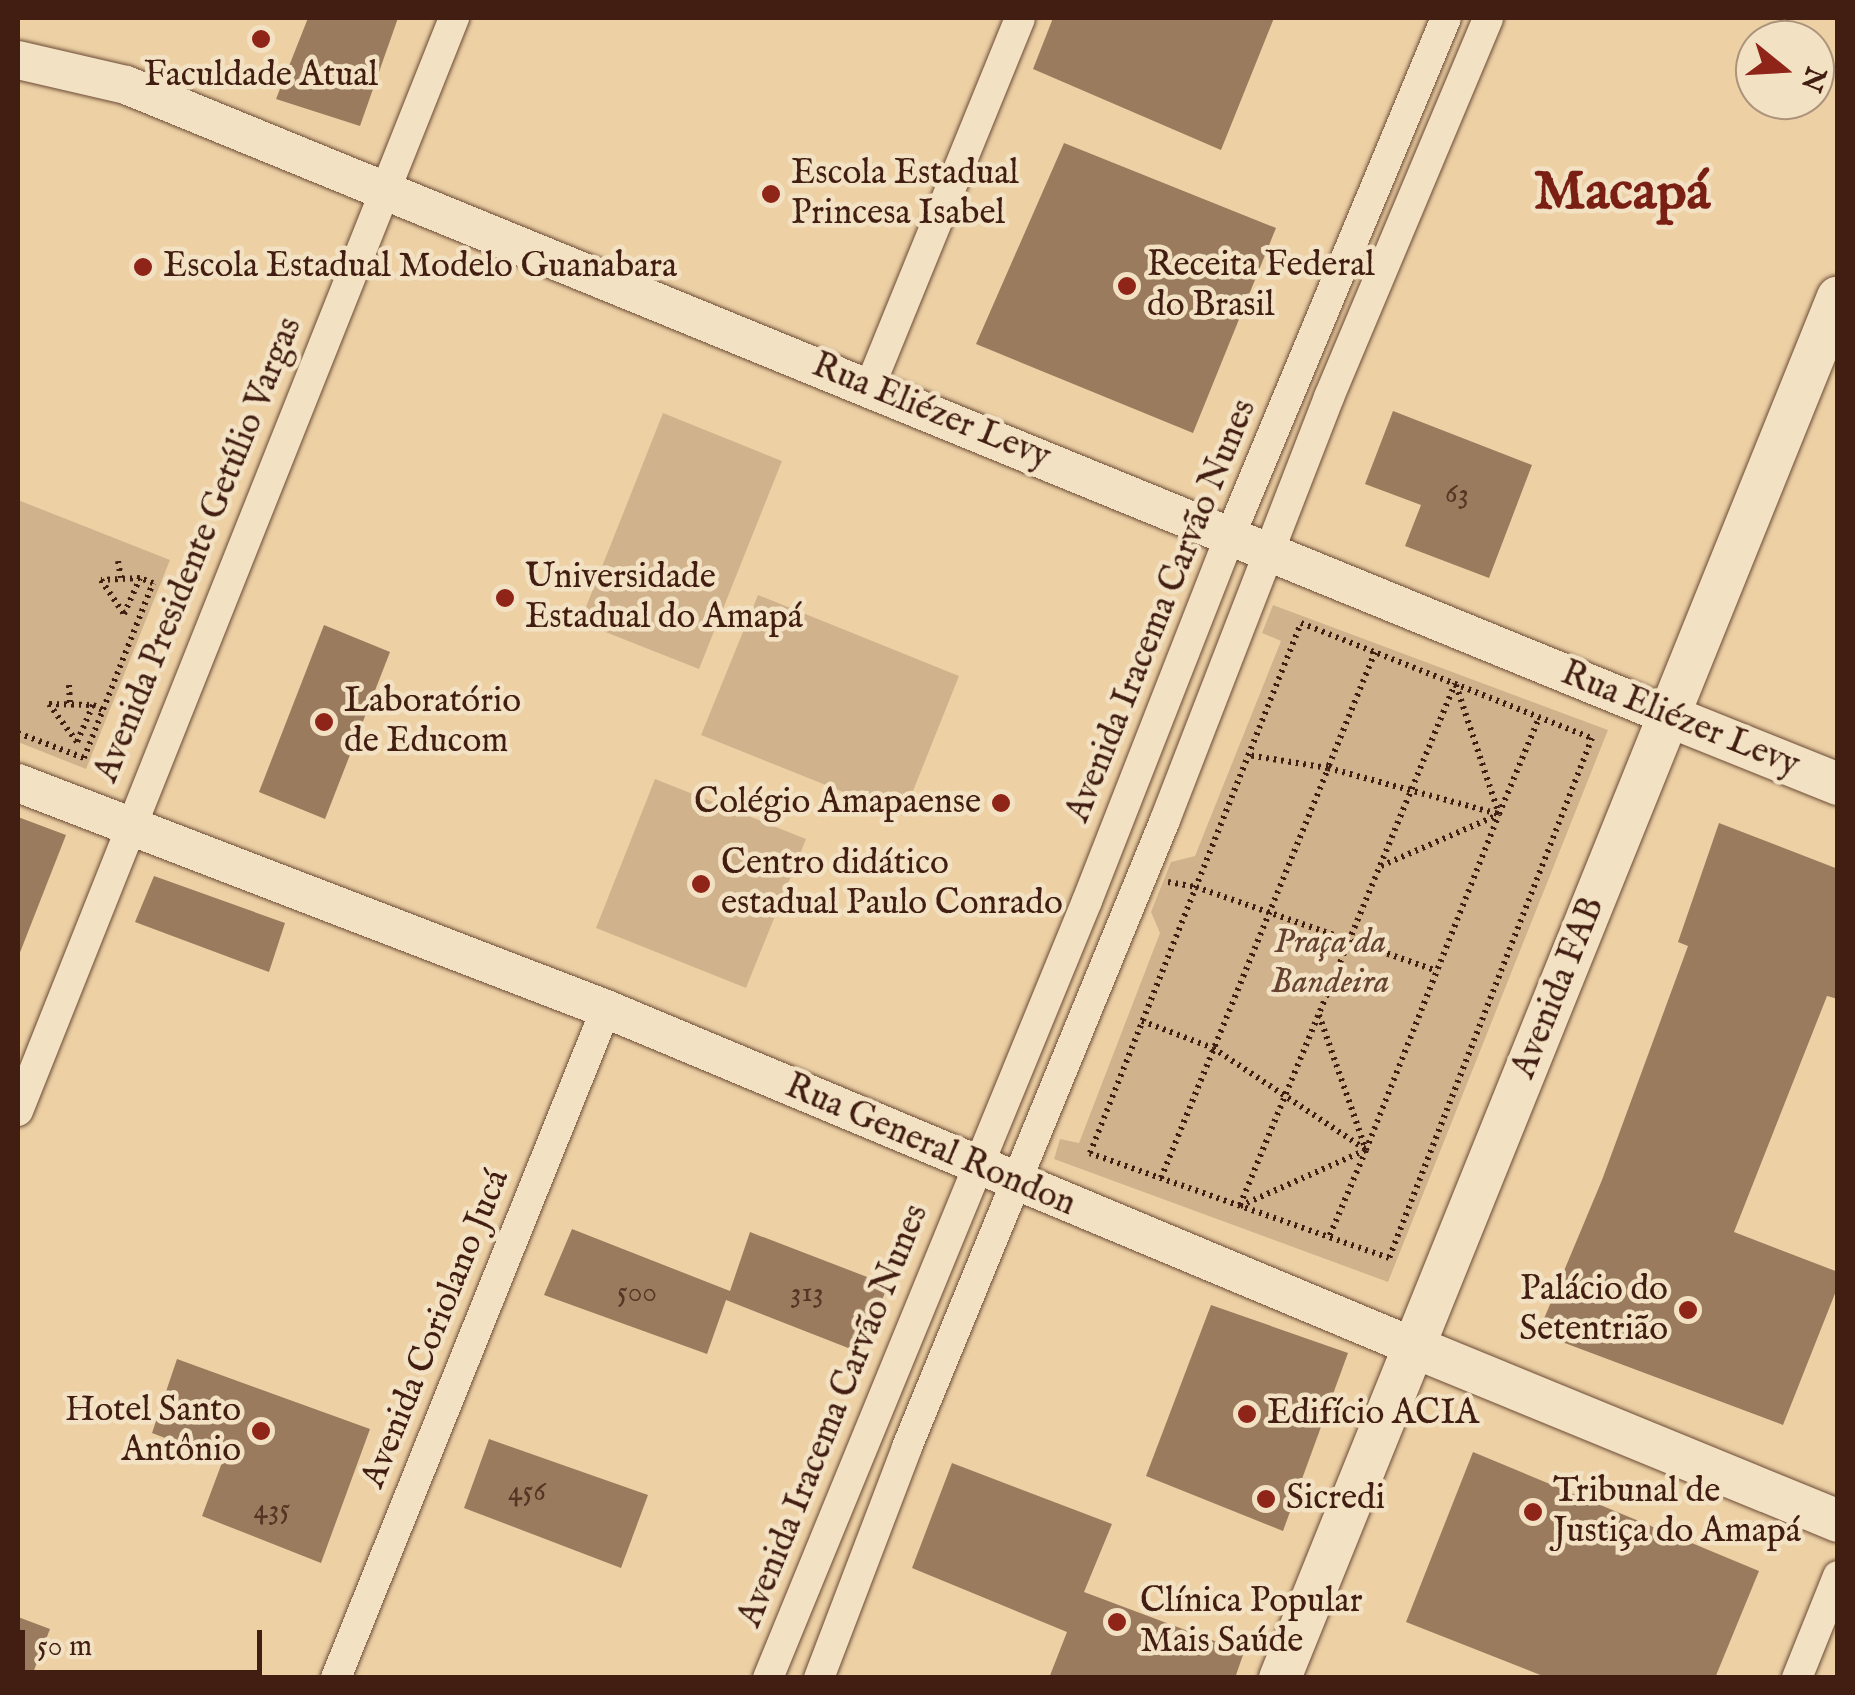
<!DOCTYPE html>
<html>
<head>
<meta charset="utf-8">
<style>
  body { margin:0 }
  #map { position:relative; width:1855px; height:1695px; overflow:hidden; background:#edd1a5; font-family:"IM FELL English",serif }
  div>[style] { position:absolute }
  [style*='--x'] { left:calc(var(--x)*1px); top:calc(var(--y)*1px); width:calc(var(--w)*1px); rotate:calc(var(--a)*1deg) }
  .green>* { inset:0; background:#d0b38c }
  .building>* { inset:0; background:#9a7b5e }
  .path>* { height:6px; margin-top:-3px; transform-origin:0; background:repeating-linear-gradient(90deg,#411e11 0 2.5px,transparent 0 7.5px) }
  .roads { filter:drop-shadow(0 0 2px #6c4b36) drop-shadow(0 0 2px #6c4b36) }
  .minor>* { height:30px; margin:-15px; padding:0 15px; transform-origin:15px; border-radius:15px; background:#f3e1c4 }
  .tertiary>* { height:38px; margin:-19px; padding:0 19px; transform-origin:19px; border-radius:19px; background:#f3e1c4 }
  .secondary>* { height:42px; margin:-21px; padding:0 21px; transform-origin:21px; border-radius:21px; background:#f3e1c4 }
  .dots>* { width:28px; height:28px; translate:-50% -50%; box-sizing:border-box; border:5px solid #f3e1c4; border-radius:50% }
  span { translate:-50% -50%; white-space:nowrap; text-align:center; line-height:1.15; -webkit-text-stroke:9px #f3e1c4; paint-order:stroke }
  .number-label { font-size:30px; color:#573524 }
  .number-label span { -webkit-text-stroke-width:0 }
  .poi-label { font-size:35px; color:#411e11 }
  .left { translate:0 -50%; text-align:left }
  .right { translate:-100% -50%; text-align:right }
  .street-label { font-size:35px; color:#411e11 }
  .park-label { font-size:35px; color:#654330; font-style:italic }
  .town-label { font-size:55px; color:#7a1f14; font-weight:700 }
  .frame { position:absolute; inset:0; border:20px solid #411e11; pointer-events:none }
  .north { position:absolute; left:1735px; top:20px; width:100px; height:100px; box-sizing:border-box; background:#f3e1c4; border:2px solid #ac937c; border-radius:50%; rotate:108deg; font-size:28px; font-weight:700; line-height:40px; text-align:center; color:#411e11 }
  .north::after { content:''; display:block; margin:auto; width:35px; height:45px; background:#8f2418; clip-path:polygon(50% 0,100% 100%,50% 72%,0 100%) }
  .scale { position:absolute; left:20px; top:1630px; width:242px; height:45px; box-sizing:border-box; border:5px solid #411e11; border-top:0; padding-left:12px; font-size:30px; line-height:35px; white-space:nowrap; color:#411e11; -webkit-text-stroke:8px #f3e1c4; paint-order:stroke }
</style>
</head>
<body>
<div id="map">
  <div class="green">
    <i style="clip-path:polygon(663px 413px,782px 461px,699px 669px,580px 622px)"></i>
    <i style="clip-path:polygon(18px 500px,170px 560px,86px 769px,18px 742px)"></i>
    <i style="clip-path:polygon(758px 595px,959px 676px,903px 816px,701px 735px)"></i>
    <i style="clip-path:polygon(1273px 605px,1608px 730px,1388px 1282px,1054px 1159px,1060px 1139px,1079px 1143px,1160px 933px,1151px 912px,1171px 862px,1195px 856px,1281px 641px,1262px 633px)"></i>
    <i style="clip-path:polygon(655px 779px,806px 839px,746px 988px,596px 928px)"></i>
  </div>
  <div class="building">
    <i style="clip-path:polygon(308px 18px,398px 18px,360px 126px,276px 99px)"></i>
    <i style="clip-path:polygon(1053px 18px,1274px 18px,1221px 150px,1033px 69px)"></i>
    <i style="clip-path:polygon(1064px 143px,1276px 228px,1193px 433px,976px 344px)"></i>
    <i style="clip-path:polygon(1393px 411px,1532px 465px,1489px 578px,1405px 546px,1421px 505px,1365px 484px)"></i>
    <i style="clip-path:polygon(324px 625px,390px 652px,325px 819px,259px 792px)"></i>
    <i style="clip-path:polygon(18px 817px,66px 835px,19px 955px,18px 954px)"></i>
    <i style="clip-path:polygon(1719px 823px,1838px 869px,1838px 999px,1827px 996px,1734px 1232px,1838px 1272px,1838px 1286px,1783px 1425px,1538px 1333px,1602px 1180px,1688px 946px,1678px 942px)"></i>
    <i style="clip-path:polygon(154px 876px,285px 923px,269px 972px,135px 922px)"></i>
    <i style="clip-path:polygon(572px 1229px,730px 1291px,750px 1232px,888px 1285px,861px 1353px,726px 1300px,707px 1354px,544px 1295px)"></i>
    <i style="clip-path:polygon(1211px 1305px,1348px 1353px,1283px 1531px,1146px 1476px)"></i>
    <i style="clip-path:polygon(177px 1359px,370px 1429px,321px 1563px,202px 1516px,223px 1460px,152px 1433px)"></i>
    <i style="clip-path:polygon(489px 1439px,648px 1495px,621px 1568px,464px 1508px)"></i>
    <i style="clip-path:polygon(1473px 1452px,1759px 1571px,1715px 1678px,1548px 1678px,1406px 1622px)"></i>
    <i style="clip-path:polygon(952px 1463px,1112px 1524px,1084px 1592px,1244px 1652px,1235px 1678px,1049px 1678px,1067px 1632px,912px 1568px)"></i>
    <i style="clip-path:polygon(18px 1617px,50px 1629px,31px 1678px,18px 1678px)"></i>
  </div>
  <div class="path">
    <i style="--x:118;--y:561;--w:17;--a:80"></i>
    <i style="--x:1301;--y:623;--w:313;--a:21.6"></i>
    <i style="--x:1592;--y:738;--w:558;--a:111.32"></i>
    <i style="--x:1389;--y:1258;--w:317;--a:-160.7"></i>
    <i style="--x:1090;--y:1153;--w:570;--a:-68.29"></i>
    <i style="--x:1375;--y:652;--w:125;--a:112.1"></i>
    <i style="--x:1328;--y:768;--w:177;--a:15.1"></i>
    <i style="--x:69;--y:685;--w:19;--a:87"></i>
    <i style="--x:1456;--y:685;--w:136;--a:71.6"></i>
    <i style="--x:1499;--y:814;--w:104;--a:-67.4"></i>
    <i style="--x:93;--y:705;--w:40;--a:113.4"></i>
    <i style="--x:77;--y:742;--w:47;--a:-126.4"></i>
    <i style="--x:49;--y:704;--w:44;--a:1.3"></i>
    <i style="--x:93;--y:705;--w:11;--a:27"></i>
    <i style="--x:18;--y:733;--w:71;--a:20.7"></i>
    <i style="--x:84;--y:758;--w:188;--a:-68.5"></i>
    <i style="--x:153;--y:583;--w:14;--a:-159"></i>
    <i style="--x:140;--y:578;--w:39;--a:177"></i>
    <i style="--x:101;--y:580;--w:41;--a:55.9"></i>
    <i style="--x:124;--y:614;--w:39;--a:-66"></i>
    <i style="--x:1381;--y:866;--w:128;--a:-23.6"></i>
    <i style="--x:1168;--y:882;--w:28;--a:10"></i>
    <i style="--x:1196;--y:887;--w:255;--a:19.2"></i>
    <i style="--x:1319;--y:1015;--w:143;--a:70.8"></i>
    <i style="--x:1366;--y:1150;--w:95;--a:113"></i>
    <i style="--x:1142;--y:1021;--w:76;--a:20.8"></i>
    <i style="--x:1213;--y:1048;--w:182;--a:33.6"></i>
    <i style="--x:1161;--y:1178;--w:443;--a:-67.8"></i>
    <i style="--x:1328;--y:768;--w:81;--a:-170.8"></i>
    <i style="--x:1240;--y:1205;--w:564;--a:-67.58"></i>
    <i style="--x:1240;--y:1206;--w:138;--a:-24"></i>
    <i style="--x:1366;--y:1150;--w:361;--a:-68.4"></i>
  </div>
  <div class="roads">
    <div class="minor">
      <i style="--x:870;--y:386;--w:397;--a:-67.8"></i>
      <i style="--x:18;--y:1111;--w:1177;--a:-68.25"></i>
      <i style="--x:336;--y:1678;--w:721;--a:-68.02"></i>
      <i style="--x:768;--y:1678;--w:840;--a:-67.68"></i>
      <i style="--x:1087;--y:901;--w:392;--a:-68.6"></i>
      <i style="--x:1230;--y:536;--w:561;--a:-67.36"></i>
      <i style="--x:819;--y:1678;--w:247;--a:-69.1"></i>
      <i style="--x:907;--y:1447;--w:678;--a:-67.63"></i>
      <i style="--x:1165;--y:820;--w:454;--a:-68.8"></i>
      <i style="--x:1329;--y:397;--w:411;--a:-67.2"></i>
      <i style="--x:1797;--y:1678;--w:110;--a:-68.1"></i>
    </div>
    <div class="tertiary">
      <i style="--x:18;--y:60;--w:111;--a:13"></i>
      <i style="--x:126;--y:85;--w:1667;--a:22.24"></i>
      <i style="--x:18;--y:783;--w:630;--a:21.02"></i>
      <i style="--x:606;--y:1009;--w:876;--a:22.7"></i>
    </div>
    <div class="secondary">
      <i style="--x:1669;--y:716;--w:182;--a:21.9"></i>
      <i style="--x:1414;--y:1347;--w:458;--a:22.3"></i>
      <i style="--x:1280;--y:1678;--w:1489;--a:-68"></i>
    </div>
  </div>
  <div class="dots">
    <i style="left:261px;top:39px;background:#8f2418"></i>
    <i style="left:771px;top:194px;background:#8f2418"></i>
    <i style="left:143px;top:267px;background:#8f2418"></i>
    <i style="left:1127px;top:286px;background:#8f2418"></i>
    <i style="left:505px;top:598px;background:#8f2418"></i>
    <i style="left:324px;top:722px;background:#8f2418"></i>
    <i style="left:1001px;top:803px;background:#8f2418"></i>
    <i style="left:701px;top:884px;background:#8f2418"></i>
    <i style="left:1688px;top:1310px;background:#8f2418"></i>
    <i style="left:1247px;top:1414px;background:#8f2418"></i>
    <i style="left:261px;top:1431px;background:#8f2418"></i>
    <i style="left:1266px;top:1499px;background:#8f2418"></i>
    <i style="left:1533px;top:1512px;background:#8f2418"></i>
    <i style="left:1117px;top:1622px;background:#8f2418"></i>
  </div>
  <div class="number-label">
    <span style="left:1457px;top:494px">63</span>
    <span style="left:637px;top:1293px">500</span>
    <span style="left:807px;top:1293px">313</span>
    <span style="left:527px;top:1492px">456</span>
    <span style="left:272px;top:1510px">435</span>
  </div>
  <div class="poi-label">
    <span style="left:261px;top:76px">Faculdade Atual</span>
    <span class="left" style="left:791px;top:194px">Escola Estadual<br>Princesa Isabel</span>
    <span class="left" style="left:1147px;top:286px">Receita Federal<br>do Brasil</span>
    <span class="left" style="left:163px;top:267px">Escola Estadual Modelo Guanabara</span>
    <span class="left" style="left:525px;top:598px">Universidade<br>Estadual do Amapá</span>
    <span class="left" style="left:344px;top:722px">Laboratório<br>de Educom</span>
    <span class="right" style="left:981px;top:803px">Colégio Amapaense</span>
    <span class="left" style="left:721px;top:884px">Centro didático<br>estadual Paulo Conrado</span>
    <span class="right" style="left:1668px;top:1310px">Palácio do<br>Setentrião</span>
    <span class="right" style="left:241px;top:1431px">Hotel Santo<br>Antônio</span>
    <span class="left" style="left:1267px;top:1414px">Edifício ACIA</span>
    <span class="left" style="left:1553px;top:1512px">Tribunal de<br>Justiça do Amapá</span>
    <span class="left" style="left:1286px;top:1499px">Sicredi</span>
    <span class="left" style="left:1140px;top:1622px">Clínica Popular<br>Mais Saúde</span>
  </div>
  <div class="street-label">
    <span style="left:931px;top:412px;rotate:22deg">Rua Eliézer Levy</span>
    <span style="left:199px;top:550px;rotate:-68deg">Avenida Presidente Getúlio Vargas</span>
    <span style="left:1162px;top:611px;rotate:-68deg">Avenida Iracema Carvão Nunes</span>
    <span style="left:1680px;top:720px;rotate:22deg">Rua Eliézer Levy</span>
    <span style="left:1559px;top:988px;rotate:-68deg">Avenida FAB</span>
    <span style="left:930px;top:1146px;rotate:23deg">Rua General Rondon</span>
    <span style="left:436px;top:1329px;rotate:-68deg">Avenida Coriolano Jucá</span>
    <span style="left:834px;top:1416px;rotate:-68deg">Avenida Iracema Carvão Nunes</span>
  </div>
  <div class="park-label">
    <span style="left:1330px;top:963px">Praça da<br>Bandeira</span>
  </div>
  <div class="town-label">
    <span style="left:1622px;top:194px">Macapá</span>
  </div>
  <div class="frame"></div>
  <div class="north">N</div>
  <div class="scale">50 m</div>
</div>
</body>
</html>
